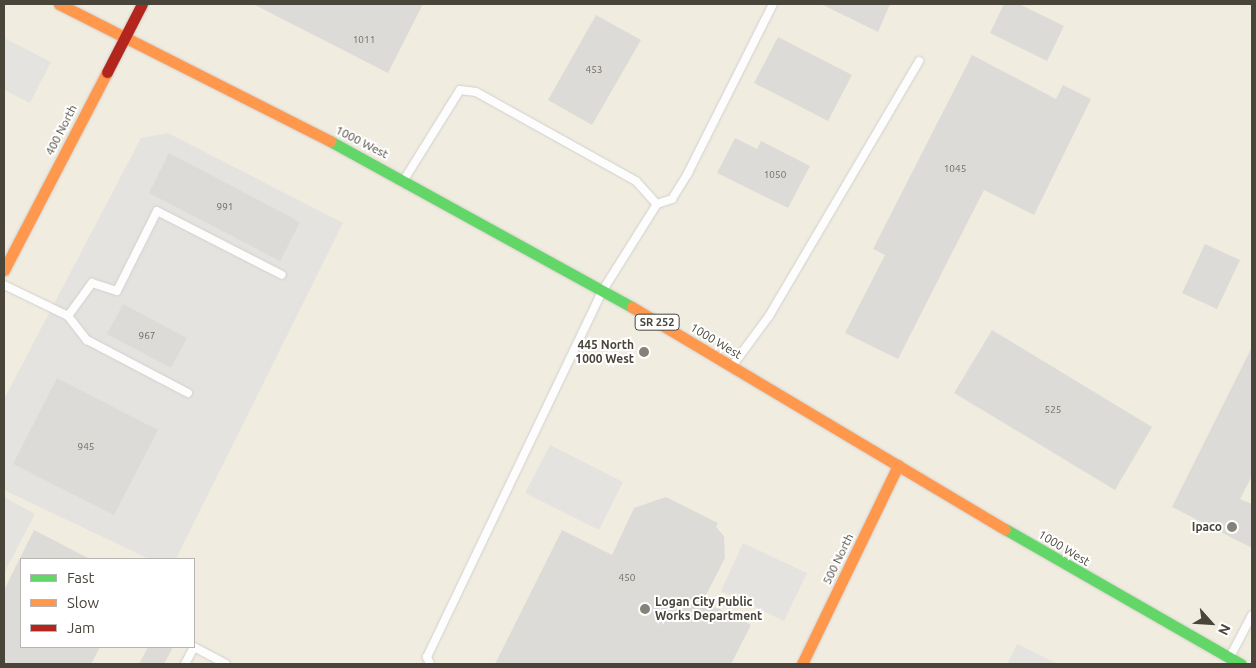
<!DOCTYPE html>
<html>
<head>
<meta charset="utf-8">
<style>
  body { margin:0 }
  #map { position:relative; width:1256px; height:668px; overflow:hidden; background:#f3f2ef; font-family:Ubuntu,sans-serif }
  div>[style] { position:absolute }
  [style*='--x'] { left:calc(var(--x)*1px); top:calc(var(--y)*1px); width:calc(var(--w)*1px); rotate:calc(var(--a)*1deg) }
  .commercial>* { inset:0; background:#f1ece0 }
  .industrial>* { inset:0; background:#e5e3df }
  .parking>* { inset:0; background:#e5e3e0 }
  .building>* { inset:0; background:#dddbd7 }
  .roads { filter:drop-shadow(0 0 1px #d1d0cc) drop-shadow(0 0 1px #d1d0cc) }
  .lane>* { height:8px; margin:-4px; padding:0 4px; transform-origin:4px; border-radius:4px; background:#fdfdfd }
  .fast>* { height:11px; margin:-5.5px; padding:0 5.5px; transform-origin:5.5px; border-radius:5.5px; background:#63d668 }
  .slow>* { height:11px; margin:-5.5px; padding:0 5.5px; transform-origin:5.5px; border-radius:5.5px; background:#ff974d }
  .jam>* { height:11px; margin:-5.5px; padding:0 5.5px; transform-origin:5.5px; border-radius:5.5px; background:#b3261e }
  .dots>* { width:14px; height:14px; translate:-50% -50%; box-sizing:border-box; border:2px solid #fff; border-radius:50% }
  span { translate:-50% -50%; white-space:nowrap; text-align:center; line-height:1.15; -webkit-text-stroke:4px #fff; paint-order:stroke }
  .number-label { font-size:10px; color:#706b62 }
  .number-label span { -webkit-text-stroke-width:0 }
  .shield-label span { padding:1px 4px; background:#fff; border:1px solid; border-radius:4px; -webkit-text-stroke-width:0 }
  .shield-label { font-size:11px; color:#4a453a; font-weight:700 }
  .street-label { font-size:12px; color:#4a453a }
  .poi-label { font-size:12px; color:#4a453a; font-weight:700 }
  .right { translate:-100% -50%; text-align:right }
  .left { translate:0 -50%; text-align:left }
  .frame { position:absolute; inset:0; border:5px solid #4a453a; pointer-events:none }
  .legend { position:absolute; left:20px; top:558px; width:175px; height:90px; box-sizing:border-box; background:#fff; border:1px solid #b7b5b0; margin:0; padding:6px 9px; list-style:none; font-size:15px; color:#4a453a }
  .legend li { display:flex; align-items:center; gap:10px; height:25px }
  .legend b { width:25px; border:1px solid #b7b5b0 }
  .north { position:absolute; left:1186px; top:598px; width:50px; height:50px; -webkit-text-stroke:4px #fff; paint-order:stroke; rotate:116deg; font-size:14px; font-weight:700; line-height:20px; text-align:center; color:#4a453a }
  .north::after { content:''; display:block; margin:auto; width:18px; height:22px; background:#4a453a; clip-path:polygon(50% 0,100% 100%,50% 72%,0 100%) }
</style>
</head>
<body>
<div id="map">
  <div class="commercial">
    <i style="clip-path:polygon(evenodd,4px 4px,1252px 4px,1252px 664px,4px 664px,4px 4px,21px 559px,194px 559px,194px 647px,21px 647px,21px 559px)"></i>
  </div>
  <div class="industrial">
    <i style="clip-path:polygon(168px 133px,343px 223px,176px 559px,149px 559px,4px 490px,4px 399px,141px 138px)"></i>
  </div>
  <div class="parking">
    <i style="clip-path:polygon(4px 38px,51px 62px,30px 103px,4px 90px)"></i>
    <i style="clip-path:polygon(550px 445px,623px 482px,599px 530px,525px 493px)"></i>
    <i style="clip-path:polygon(4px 497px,35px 514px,4px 573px)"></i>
    <i style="clip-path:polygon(743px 543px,807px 573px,784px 621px,721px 591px)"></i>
    <i style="clip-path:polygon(1017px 644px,1058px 664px,1007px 664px)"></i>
  </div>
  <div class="building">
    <i style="clip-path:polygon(253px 4px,423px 4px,388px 73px)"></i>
    <i style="clip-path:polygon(821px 4px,890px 4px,878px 32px)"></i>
    <i style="clip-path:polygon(1004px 4px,1019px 4px,1064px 26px,1047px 61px,990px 33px)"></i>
    <i style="clip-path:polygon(596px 15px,641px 40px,592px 125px,548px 100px)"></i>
    <i style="clip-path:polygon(778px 37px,852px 75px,828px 121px,754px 83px)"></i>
    <i style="clip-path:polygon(972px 55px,1056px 99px,1063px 85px,1091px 99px,1034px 215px,984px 190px,898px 359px,845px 333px,885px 255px,873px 249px)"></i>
    <i style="clip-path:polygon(735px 138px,757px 149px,761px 141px,810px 166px,788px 208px,717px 173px)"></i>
    <i style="clip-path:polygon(169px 153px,300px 222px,280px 261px,149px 193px)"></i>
    <i style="clip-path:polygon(1205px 244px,1240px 260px,1217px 309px,1182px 293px)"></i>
    <i style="clip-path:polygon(123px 304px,187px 338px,171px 368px,107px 334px)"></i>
    <i style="clip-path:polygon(992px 330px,1152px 427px,1115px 490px,954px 393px)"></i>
    <i style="clip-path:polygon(1252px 347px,1252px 476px,1240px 499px,1252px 504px,1252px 548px,1172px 507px)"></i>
    <i style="clip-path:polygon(57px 378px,158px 430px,114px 515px,13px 464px)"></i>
    <i style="clip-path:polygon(666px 497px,718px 523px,716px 527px,724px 536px,725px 558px,703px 601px,751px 625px,731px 664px,495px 664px,562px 530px,612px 555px,634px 508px)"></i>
    <i style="clip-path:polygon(34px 530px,90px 559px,21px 559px,21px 647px,100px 647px,91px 664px,4px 664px,4px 590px)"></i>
    <i style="clip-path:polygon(148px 647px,173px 647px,164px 664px,139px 664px)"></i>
  </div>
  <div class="roads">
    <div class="lane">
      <i style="--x:407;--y:175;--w:100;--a:-58.1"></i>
      <i style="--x:460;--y:90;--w:16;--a:7"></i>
      <i style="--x:476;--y:92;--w:183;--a:29.1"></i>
      <i style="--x:636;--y:181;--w:31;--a:48"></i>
      <i style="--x:4;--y:285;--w:71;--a:25.8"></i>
      <i style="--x:68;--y:316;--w:41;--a:-54"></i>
      <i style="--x:92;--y:283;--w:26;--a:18"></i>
      <i style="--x:117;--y:291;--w:89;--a:-63.4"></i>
      <i style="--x:157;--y:211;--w:140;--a:27.1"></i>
      <i style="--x:68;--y:316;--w:31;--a:52"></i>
      <i style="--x:87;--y:340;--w:114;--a:27.7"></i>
      <i style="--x:733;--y:365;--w:61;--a:-53.7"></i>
      <i style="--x:769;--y:316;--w:296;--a:-59.5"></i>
      <i style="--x:1231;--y:655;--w:45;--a:-62.3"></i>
      <i style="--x:185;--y:664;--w:19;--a:-62"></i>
      <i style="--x:194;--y:647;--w:36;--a:28"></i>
      <i style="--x:430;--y:664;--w:8;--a:-113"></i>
      <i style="--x:427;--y:657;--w:407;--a:-64.4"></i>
      <i style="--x:603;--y:290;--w:102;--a:-57.9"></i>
      <i style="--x:657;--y:204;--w:16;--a:-18"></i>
      <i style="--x:672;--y:199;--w:31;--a:-58"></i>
      <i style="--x:688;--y:173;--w:189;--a:-63.3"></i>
    </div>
    <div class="fast">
      <i style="--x:330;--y:141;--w:345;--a:28.8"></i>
      <i style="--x:1005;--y:529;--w:272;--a:29.8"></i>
    </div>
    <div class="slow">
      <i style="--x:59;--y:4;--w:304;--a:26.8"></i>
      <i style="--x:4;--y:270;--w:223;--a:-62.5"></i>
      <i style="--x:632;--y:307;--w:434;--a:30.8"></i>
      <i style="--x:802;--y:664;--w:221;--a:-64.2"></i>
    </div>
    <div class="jam">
      <i style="--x:107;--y:72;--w:76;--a:-62.8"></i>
    </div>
  </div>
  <div class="dots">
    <i style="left:644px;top:352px;background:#858279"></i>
    <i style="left:1232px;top:527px;background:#858279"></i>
    <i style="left:645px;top:609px;background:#858279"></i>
  </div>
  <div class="number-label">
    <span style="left:364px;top:40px">1011</span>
    <span style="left:594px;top:70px">453</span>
    <span style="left:955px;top:169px">1045</span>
    <span style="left:775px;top:175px">1050</span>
    <span style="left:225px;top:207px">991</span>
    <span style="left:147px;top:336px">967</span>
    <span style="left:1053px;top:410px">525</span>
    <span style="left:86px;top:447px">945</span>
    <span style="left:627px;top:578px">450</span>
  </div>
  <div class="shield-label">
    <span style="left:657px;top:322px">SR 252</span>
  </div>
  <div class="street-label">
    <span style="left:61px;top:130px;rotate:-63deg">400 North</span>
    <span style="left:362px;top:142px;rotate:27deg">1000 West</span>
    <span style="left:716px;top:341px;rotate:31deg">1000 West</span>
    <span style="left:1064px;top:548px;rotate:31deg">1000 West</span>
    <span style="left:838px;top:559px;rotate:-64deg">500 North</span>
  </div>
  <div class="poi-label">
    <span class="right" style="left:634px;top:352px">445 North<br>1000 West</span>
    <span class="right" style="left:1222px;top:527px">Ipaco</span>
    <span class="left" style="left:655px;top:609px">Logan City Public<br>Works Department</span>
  </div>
  <div class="frame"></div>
  <ul class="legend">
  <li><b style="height:6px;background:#63d668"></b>Fast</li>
  <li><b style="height:6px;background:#ff974d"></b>Slow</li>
  <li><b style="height:6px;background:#b3261e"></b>Jam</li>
  </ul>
  <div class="north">N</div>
</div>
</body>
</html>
